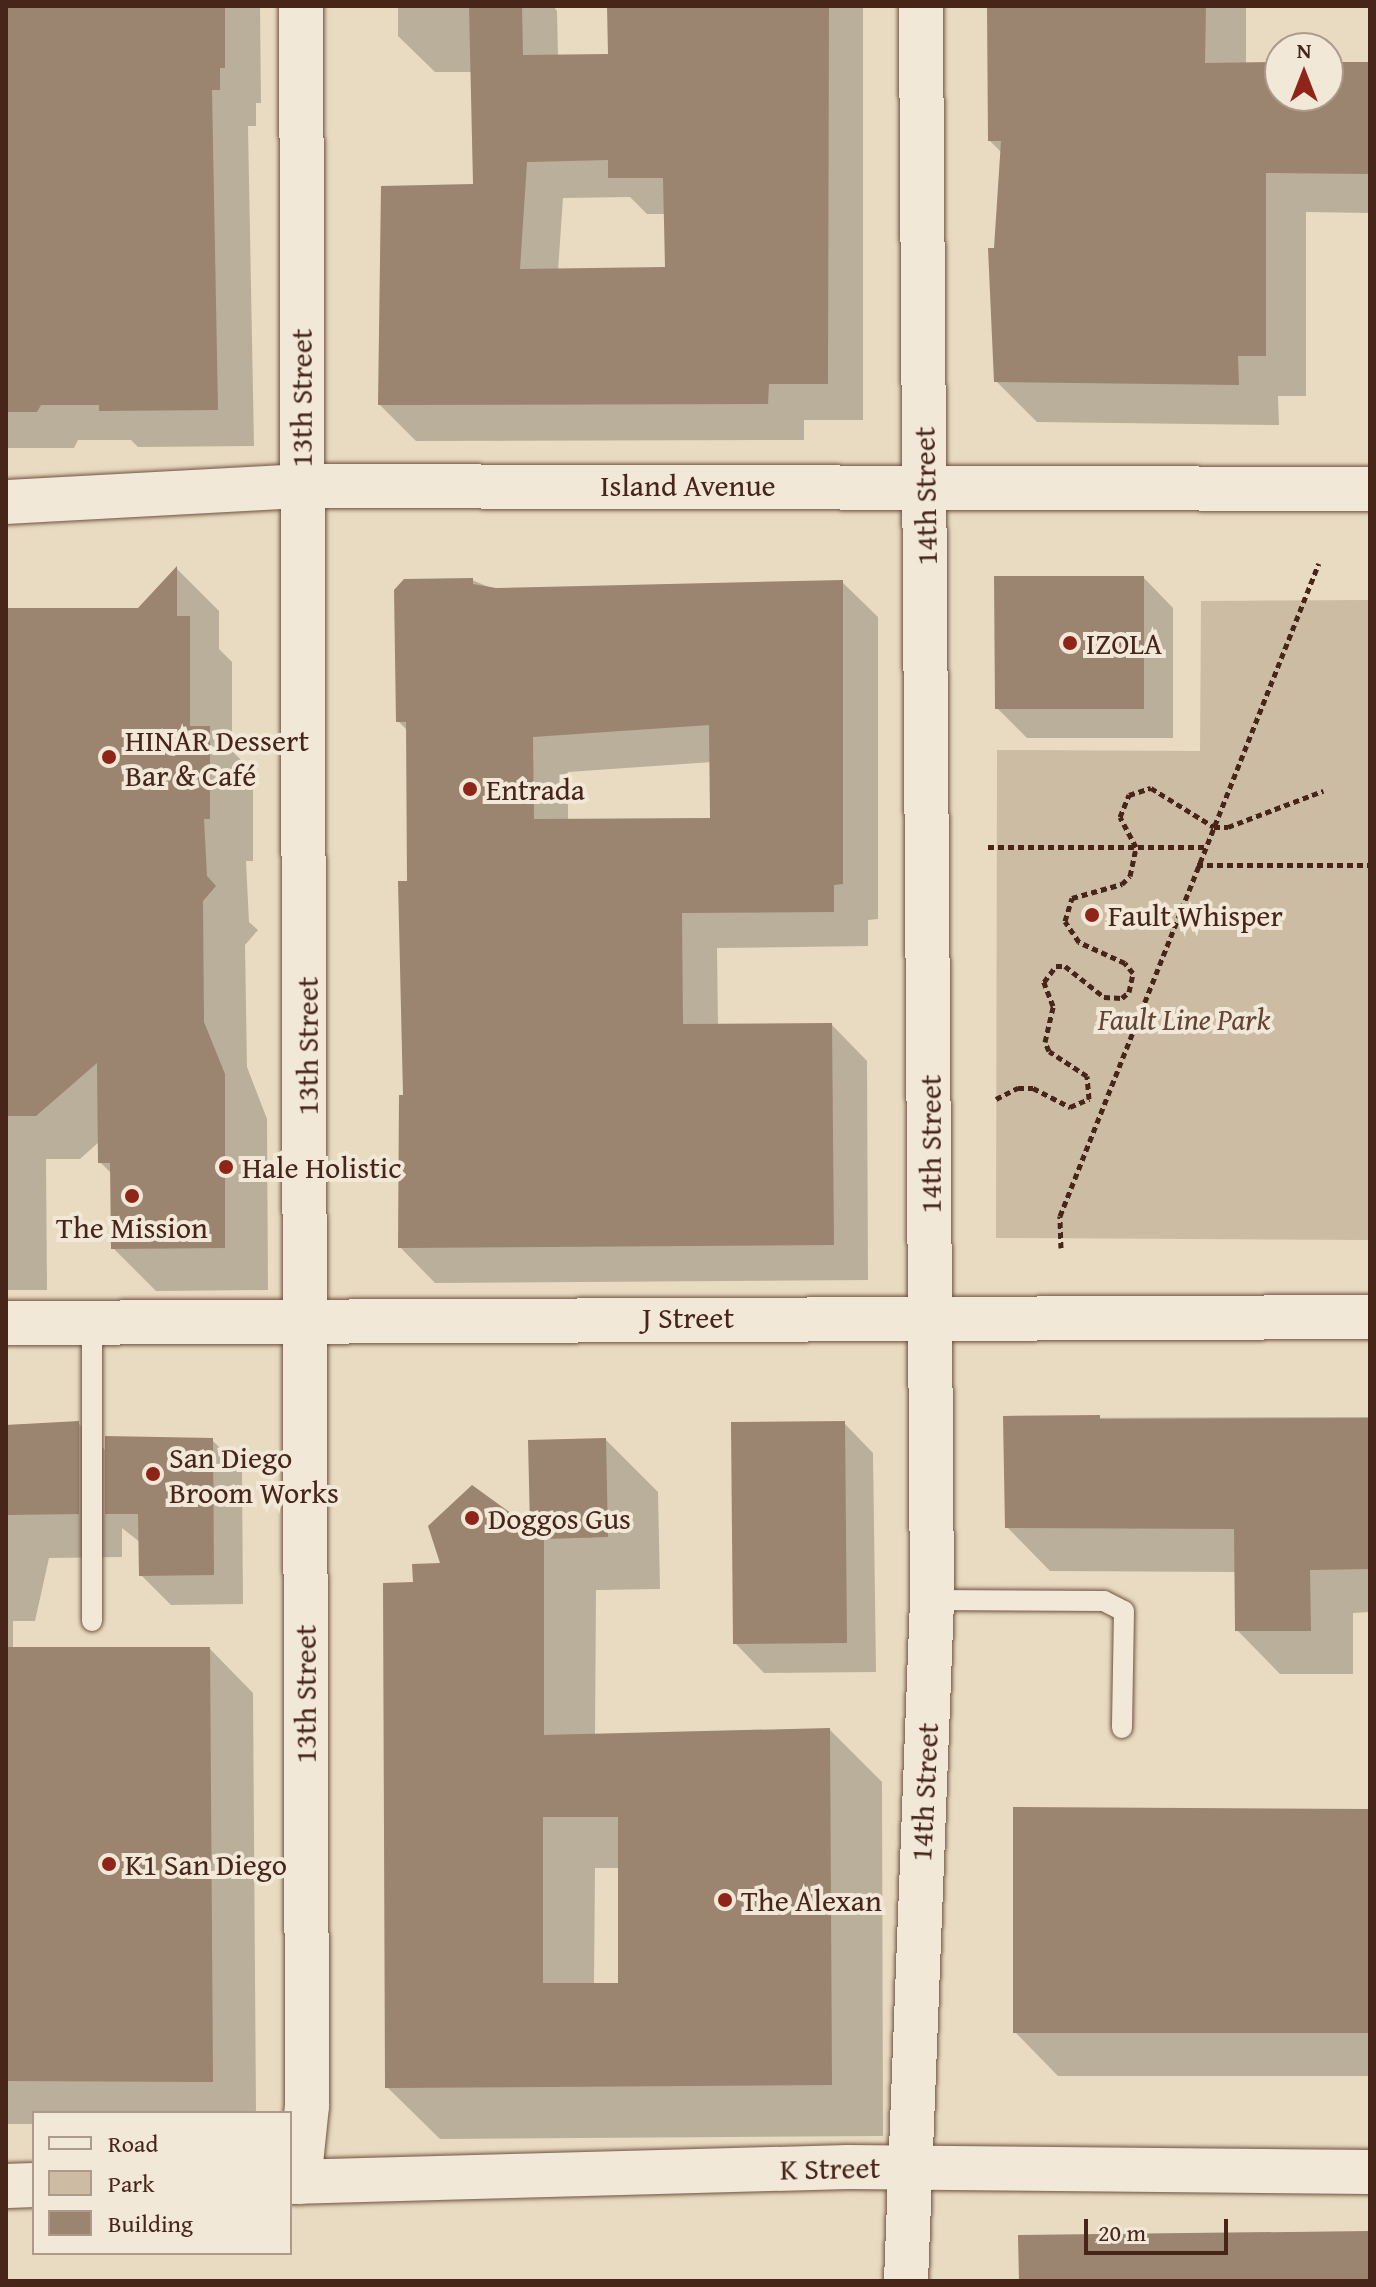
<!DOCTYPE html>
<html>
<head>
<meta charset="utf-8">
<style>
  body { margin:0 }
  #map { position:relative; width:1376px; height:2287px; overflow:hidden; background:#e9dbc1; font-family:"Gentium Book Plus",serif }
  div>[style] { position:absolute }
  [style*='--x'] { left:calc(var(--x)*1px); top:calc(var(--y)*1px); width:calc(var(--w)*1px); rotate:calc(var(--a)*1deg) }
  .green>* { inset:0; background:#cdbca4 }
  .shadow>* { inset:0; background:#0003 }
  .building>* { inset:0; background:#9b8470 }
  .path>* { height:5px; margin-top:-2.5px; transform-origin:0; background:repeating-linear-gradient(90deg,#472518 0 6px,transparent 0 10px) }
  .roads { filter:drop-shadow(0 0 2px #705242) drop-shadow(0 0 2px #705242) }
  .lane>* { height:20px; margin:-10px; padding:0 10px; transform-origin:10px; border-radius:10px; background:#f1e8d7 }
  .secondary>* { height:44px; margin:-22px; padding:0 22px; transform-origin:22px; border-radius:22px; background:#f1e8d7 }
  .dots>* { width:22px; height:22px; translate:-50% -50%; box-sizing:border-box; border:4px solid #f1e8d7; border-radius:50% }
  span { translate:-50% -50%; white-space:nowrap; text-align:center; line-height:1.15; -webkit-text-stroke:8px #f1e8d7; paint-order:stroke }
  .street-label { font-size:30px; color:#472518 }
  .poi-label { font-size:30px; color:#472518 }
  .left { translate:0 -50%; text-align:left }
  .park-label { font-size:30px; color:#624334; font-style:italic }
  .frame { position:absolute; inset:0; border:8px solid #472518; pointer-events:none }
  .legend { position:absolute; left:32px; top:2111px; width:260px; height:144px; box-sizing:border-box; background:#f1e8d7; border:2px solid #ad9a8b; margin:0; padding:10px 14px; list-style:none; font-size:24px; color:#472518 }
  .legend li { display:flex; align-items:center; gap:16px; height:40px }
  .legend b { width:40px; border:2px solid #ad9a8b }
  .north { position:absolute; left:1264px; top:32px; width:80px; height:80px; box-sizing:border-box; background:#f1e8d7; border:2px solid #ad9a8b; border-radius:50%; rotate:0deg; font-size:22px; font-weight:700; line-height:32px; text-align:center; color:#472518 }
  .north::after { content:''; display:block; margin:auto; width:28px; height:36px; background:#8f2418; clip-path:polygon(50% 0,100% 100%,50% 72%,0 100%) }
  .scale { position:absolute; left:1084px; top:2219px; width:144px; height:36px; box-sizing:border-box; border:4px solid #472518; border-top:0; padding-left:10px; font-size:24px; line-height:28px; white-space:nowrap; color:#472518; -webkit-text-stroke:6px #f1e8d7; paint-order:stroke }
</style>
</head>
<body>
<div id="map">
  <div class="green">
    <i style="clip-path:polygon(1370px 600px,1370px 1240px,996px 1238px,997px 750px,1200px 751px,1201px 601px)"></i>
  </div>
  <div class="shadow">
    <i style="clip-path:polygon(6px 6px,260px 6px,261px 103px,256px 103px,256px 126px,248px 126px,254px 446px,138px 447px,131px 440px,78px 440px,74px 448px,6px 448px)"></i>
    <i style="clip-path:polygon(evenodd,398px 6px,553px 6px,557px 11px,558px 57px,610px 56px,609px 6px,863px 6px,863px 420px,804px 420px,804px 440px,416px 441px,380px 405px,475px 186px,472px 72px,435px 72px,398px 36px,398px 6px,630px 197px,647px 214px,666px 214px,668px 269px,558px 271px,563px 198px,630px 197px)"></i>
    <i style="clip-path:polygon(989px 6px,1246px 6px,1246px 65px,1280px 65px,1280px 96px,1328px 96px,1328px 64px,1370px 64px,1370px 213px,1306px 212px,1306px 396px,1278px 396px,1279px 425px,1037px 422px,996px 381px,996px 250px,1002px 153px,990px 141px)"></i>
    <i style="clip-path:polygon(177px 569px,219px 611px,219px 649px,232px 662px,232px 751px,253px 772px,253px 861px,246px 861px,249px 922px,258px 930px,245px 945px,247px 1067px,267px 1119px,268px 1290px,156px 1291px,113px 1248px,112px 1174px,100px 1162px,100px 1141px,80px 1159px,46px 1159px,47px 1290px,6px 1290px,6px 610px,139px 610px)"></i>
    <i style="clip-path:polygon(1144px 578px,1173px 608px,1173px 738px,1027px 738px,997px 708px)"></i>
    <i style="clip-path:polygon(evenodd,472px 580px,496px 590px,842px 582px,878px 617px,878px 919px,868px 920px,868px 946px,717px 948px,718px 1026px,832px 1025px,867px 1061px,868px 1280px,435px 1283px,400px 1247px,409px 883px,408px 731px,398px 721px,472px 580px,712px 762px,712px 820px,568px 821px,568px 772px,712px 762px)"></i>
    <i style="clip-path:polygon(1370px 1417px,1370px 1612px,1353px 1613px,1353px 1674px,1280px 1674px,1237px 1630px,1236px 1572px,1050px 1571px,1007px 1527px,1005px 1418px)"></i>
    <i style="clip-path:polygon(78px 1423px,107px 1452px,212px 1440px,242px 1470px,243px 1604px,171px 1605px,141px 1575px,141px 1543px,122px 1528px,122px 1557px,49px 1558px,35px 1621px,13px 1621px,13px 1649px,210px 1649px,253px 1693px,256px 2113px,34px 2113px,34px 2124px,6px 2124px,6px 1425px)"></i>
    <i style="clip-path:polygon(844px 1423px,873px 1453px,876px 1672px,764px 1673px,735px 1643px)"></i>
    <i style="clip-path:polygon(evenodd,606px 1440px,658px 1492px,660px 1589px,596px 1590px,595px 1736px,830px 1730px,882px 1782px,883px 2136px,440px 2139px,387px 2087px,415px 1584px,443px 1565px,532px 1531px,606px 1440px,595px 1868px,620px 1868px,620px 1985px,594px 1985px,595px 1868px)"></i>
    <i style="clip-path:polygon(1370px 1811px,1370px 2076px,1058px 2076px,1015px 2032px)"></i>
  </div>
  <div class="building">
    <i style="clip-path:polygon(6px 6px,225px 6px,225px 68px,220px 68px,220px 90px,212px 90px,218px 410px,99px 411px,99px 405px,41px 405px,37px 412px,6px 412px)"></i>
    <i style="clip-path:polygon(evenodd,469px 6px,522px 6px,523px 55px,608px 54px,607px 6px,829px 6px,828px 384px,769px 384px,768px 404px,378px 405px,381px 186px,473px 184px,469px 6px,608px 160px,608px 178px,663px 178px,665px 267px,520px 269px,527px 162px,608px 160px)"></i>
    <i style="clip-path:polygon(987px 6px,1206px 6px,1205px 63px,1280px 62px,1280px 96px,1328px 96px,1328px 62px,1370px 62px,1370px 174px,1266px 173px,1266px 356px,1238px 356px,1239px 385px,994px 382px,988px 248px,994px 248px,1001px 141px,988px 141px)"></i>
    <i style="clip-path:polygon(177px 566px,177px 616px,190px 616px,190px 726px,210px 726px,210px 819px,204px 819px,207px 876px,216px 886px,203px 901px,204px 1022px,225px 1074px,225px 1248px,111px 1249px,110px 1163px,98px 1163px,97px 1063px,36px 1116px,6px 1116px,6px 608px,138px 608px)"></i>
    <i style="clip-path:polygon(994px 576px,1144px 576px,1144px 709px,995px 709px)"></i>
    <i style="clip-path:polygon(evenodd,473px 578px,473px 584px,496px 588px,843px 580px,843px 884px,834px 885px,834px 912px,682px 913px,683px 1024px,832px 1023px,834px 1245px,398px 1248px,399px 1095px,403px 1095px,398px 881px,407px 881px,406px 722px,396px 722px,394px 590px,404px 579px,473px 578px,709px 725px,710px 818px,534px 819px,533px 737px,709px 725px)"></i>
    <i style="clip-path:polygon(1100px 1415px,1100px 1419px,1370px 1418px,1370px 1569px,1310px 1570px,1311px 1631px,1235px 1631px,1234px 1529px,1005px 1528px,1003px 1416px)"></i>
    <i style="clip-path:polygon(79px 1421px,79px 1514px,6px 1515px,6px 1425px)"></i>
    <i style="clip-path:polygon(845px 1421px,847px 1643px,733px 1644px,731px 1422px)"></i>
    <i style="clip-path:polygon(105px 1436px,213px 1438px,214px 1575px,139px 1576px,138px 1514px,105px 1514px)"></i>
    <i style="clip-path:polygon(evenodd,606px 1438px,608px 1537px,544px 1539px,544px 1735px,830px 1728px,832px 2085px,385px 2088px,383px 1583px,413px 1582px,412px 1564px,440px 1563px,428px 1526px,472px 1485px,530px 1527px,528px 1440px,606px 1438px,543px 1817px,618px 1817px,618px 1983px,543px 1983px,543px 1817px)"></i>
    <i style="clip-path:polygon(6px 1647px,210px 1647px,213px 2082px,6px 2081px)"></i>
    <i style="clip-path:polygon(1013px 1807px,1370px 1809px,1370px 2033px,1013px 2033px)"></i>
    <i style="clip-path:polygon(1370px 2231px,1370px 2281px,1019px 2281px,1018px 2235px)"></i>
  </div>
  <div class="path">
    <i style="--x:988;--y:847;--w:217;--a:0"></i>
    <i style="--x:1197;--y:865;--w:173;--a:0"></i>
    <i style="--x:996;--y:1099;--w:25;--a:-27"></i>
    <i style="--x:1018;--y:1088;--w:15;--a:0"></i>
    <i style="--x:1033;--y:1088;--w:42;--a:27.2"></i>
    <i style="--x:1070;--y:1107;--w:21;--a:-23"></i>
    <i style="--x:1089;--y:1099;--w:23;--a:-95"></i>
    <i style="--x:1087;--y:1076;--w:45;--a:-146.7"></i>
    <i style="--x:1049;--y:1051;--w:10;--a:-114"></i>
    <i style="--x:1045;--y:1042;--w:37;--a:-77"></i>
    <i style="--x:1053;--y:1006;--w:26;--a:-111"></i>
    <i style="--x:1044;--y:982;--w:20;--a:-53"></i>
    <i style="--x:1056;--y:966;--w:9;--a:0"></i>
    <i style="--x:1065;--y:966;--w:50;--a:38.5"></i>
    <i style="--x:1104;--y:997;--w:18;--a:3"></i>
    <i style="--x:1122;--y:998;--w:9;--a:-41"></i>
    <i style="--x:1129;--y:992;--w:19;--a:-78"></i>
    <i style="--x:1133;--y:973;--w:13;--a:-129"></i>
    <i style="--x:1125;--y:963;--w:51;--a:-155.5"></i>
    <i style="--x:1079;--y:942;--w:25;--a:-124"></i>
    <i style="--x:1065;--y:921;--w:24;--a:-73"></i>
    <i style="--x:1072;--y:898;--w:52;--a:-15.6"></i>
    <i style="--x:1122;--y:884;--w:11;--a:-45"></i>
    <i style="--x:1130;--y:876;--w:30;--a:-78"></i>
    <i style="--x:1136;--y:847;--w:34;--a:-118"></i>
    <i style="--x:1120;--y:817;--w:24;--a:-68"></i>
    <i style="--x:1129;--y:795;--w:23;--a:-18"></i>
    <i style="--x:1151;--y:788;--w:74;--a:31.8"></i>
    <i style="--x:1214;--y:827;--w:14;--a:0"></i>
    <i style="--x:1228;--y:827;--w:102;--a:-20.8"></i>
    <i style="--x:1061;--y:1248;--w:32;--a:-92"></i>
    <i style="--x:1060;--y:1216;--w:702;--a:-68.37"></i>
  </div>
  <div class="roads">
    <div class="lane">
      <i style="--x:932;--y:1600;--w:172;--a:0.3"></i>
      <i style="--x:1104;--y:1601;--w:22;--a:27"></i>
      <i style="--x:1124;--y:1611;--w:117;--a:91"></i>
      <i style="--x:92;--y:1621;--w:299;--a:-90"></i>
    </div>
    <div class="secondary">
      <i style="--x:6;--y:502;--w:295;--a:-3.1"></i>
      <i style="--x:301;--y:486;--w:1069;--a:0.16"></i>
      <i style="--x:6;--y:1323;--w:1364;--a:-0.25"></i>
      <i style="--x:290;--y:2182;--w:558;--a:-1.54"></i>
      <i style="--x:848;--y:2167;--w:522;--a:0.55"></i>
      <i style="--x:299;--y:2182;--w:76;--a:-84"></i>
      <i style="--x:307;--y:2106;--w:2100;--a:-90.16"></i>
      <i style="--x:6;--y:2186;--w:28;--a:-2"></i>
      <i style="--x:906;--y:2281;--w:681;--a:-87.81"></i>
      <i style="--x:932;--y:1600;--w:1594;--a:-90.4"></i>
    </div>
  </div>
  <div class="dots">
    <i style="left:1070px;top:643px;background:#8f2418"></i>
    <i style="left:109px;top:757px;background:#8f2418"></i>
    <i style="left:470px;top:789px;background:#8f2418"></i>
    <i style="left:1092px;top:915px;background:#8f2418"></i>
    <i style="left:226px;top:1167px;background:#8f2418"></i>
    <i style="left:132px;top:1196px;background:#8f2418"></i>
    <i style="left:153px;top:1474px;background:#8f2418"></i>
    <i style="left:472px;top:1518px;background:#8f2418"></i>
    <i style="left:109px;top:1864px;background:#8f2418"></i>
    <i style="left:725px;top:1900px;background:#8f2418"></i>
  </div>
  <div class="street-label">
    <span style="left:301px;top:398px;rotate:-90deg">13th Street</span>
    <span style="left:688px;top:485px">Island Avenue</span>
    <span style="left:925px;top:496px;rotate:-91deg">14th Street</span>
    <span style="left:307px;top:1046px;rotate:-90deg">13th Street</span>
    <span style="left:930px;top:1144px;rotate:-90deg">14th Street</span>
    <span style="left:688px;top:1317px">J Street</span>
    <span style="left:305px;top:1694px;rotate:-90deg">13th Street</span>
    <span style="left:924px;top:1792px;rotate:-87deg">14th Street</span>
    <span style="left:830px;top:2168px;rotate:-1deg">K Street</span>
  </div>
  <div class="poi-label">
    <span class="left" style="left:1086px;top:643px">IZOLA</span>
    <span class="left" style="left:125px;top:757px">HINAR Dessert<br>Bar &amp; Café</span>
    <span class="left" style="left:486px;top:789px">Entrada</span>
    <span class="left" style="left:1108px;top:915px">Fault Whisper</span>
    <span class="left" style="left:242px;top:1167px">Hale Holistic</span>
    <span style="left:132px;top:1227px">The Mission</span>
    <span class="left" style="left:169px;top:1474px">San Diego<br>Broom Works</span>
    <span class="left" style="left:488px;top:1518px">Doggos Gus</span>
    <span class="left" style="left:125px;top:1864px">K1 San Diego</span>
    <span class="left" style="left:741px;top:1900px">The Alexan</span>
  </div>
  <div class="park-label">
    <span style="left:1184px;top:1019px">Fault Line Park</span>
  </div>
  <div class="frame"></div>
  <ul class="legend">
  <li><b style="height:10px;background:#f1e8d7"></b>Road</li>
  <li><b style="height:22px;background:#cdbca4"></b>Park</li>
  <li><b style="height:22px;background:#9b8470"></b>Building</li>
  </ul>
  <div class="north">N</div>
  <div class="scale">20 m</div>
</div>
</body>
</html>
